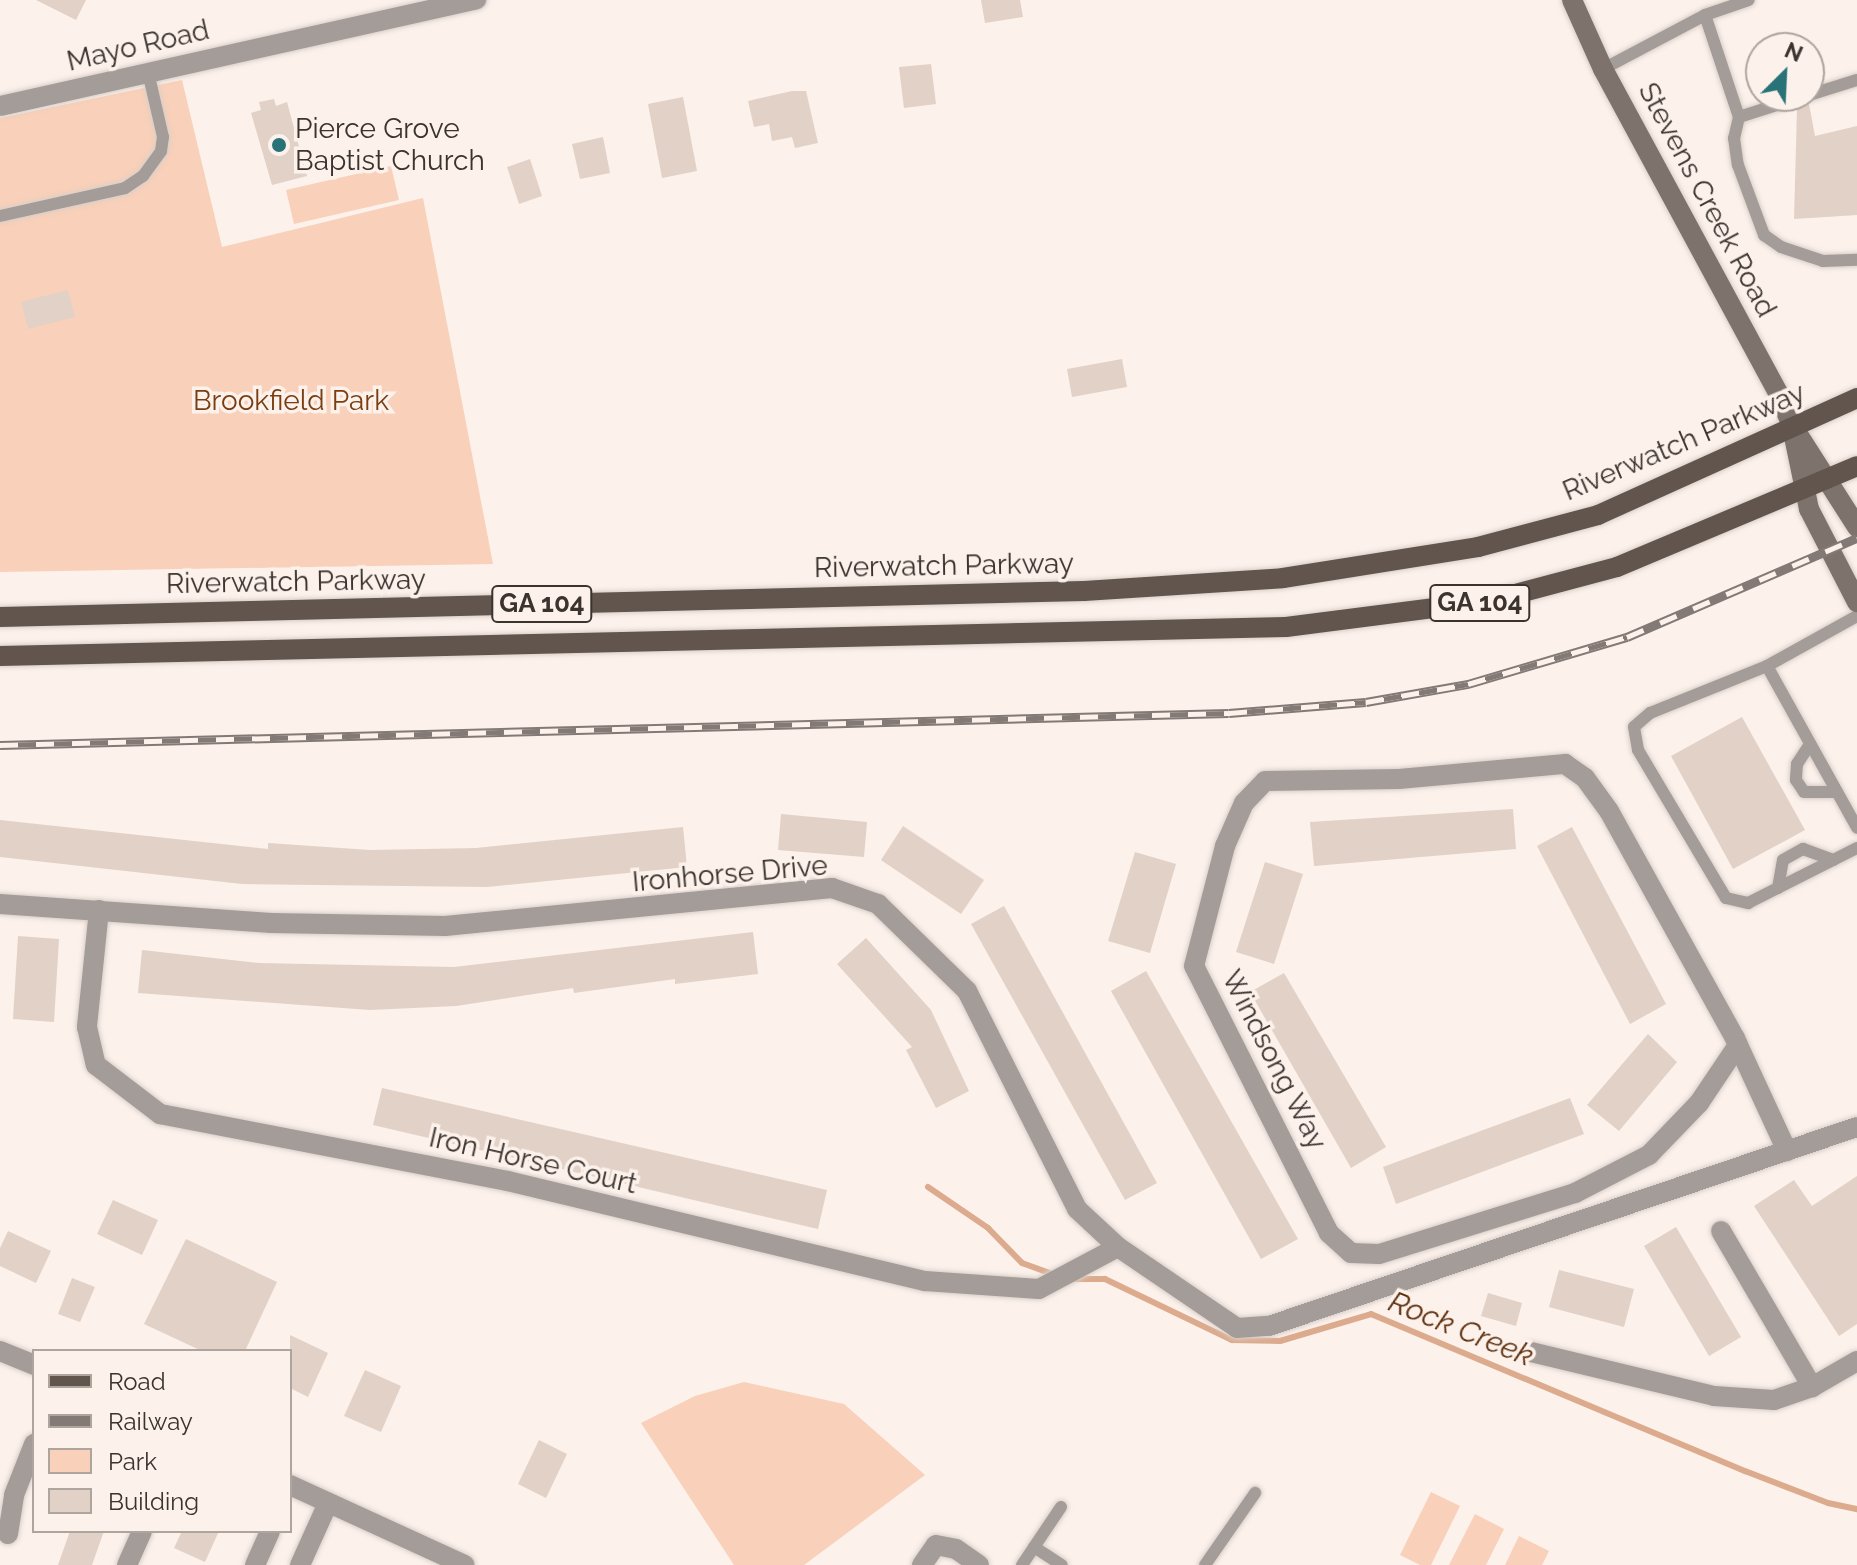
<!DOCTYPE html>
<html>
<head>
<meta charset="utf-8">
<style>
  body { margin:0 }
  #map { position:relative; width:1857px; height:1565px; overflow:hidden; background:#fcf1eb; font-family:Raleway,sans-serif }
  div>[style] { position:absolute }
  [style*='--x'] { left:calc(var(--x)*1px); top:calc(var(--y)*1px); width:calc(var(--w)*1px); rotate:calc(var(--a)*1deg) }
  .green>* { inset:0; background:#f9d0b9 }
  .stream>* { height:6px; margin:-3px; padding:0 3px; transform-origin:3px; border-radius:3px; background:#dcab8e }
  .building>* { inset:0; background:#e2d1c6 }
  .roads { filter:drop-shadow(0 0 2px #d9cfc9) drop-shadow(0 0 2px #d9cfc9) }
  .lane>* { height:12px; margin:-6px; padding:0 6px; transform-origin:6px; border-radius:6px; background:#a49c98 }
  .street>* { height:20px; margin:-10px; padding:0 10px; transform-origin:10px; border-radius:10px; background:#a49c98 }
  .secondary>* { height:20px; margin:-10px; padding:0 10px; transform-origin:10px; border-radius:10px; background:#7d736c }
  .primary>* { height:20px; margin:-10px; padding:0 10px; transform-origin:10px; border-radius:10px; background:#62554e }
  .rail>* { height:9px; margin-top:-4.5px; transform-origin:0; background:repeating-linear-gradient(90deg,#fcf1eb 0 18px,#837a75 0 36px); box-sizing:border-box; border-block:2px solid #837a75 }
  .dots>* { width:22px; height:22px; translate:-50% -50%; box-sizing:border-box; border:4px solid #fcf1eb; border-radius:50% }
  span { translate:-50% -50%; white-space:nowrap; text-align:center; line-height:1.15; -webkit-text-stroke:7px #fcf1eb; paint-order:stroke }
  .shield-label span { padding:2px 6px; background:#fcf1eb; border:2px solid; border-radius:6px; -webkit-text-stroke-width:0 }
  .shield-label { font-size:26px; color:#3a332e; font-weight:700 }
  .street-label { font-size:28px; color:#3a332e }
  .poi-label { font-size:28px; color:#3a332e }
  .left { translate:0 -50%; text-align:left }
  .park-label { font-size:28px; color:#7a3e11 }
  .water-label { font-size:30px; color:#5e300f; font-style:italic }
  .legend { position:absolute; left:32px; top:1349px; width:260px; height:184px; box-sizing:border-box; background:#fcf1eb; border:2px solid #aea59f; margin:0; padding:10px 14px; list-style:none; font-size:24px; color:#3a332e }
  .legend li { display:flex; align-items:center; gap:16px; height:40px }
  .legend b { width:40px; border:2px solid #aea59f }
  .north { position:absolute; left:1745px; top:32px; width:80px; height:80px; box-sizing:border-box; background:#fcf1eb; border:2px solid #aea59f; border-radius:50%; rotate:24deg; font-size:22px; font-weight:700; line-height:32px; text-align:center; color:#3a332e }
  .north::after { content:''; display:block; margin:auto; width:28px; height:36px; background:#287278; clip-path:polygon(50% 0,100% 100%,50% 72%,0 100%) }
</style>
</head>
<body>
<div id="map">
  <div class="green">
    <i style="clip-path:polygon(182px 80px,222px 247px,423px 198px,493px 564px,0 572px,0 118px)"></i>
    <i style="clip-path:polygon(391px 166px,399px 200px,294px 224px,286px 190px)"></i>
    <i style="clip-path:polygon(744px 1382px,844px 1404px,925px 1475px,804px 1565px,734px 1565px,641px 1423px,695px 1396px)"></i>
    <i style="clip-path:polygon(1431px 1492px,1460px 1506px,1431px 1565px,1420px 1565px,1400px 1555px)"></i>
    <i style="clip-path:polygon(1475px 1514px,1504px 1529px,1486px 1565px,1449px 1565px)"></i>
    <i style="clip-path:polygon(1519px 1536px,1549px 1551px,1542px 1565px,1505px 1565px)"></i>
  </div>
  <div class="stream">
    <i style="--x:928;--y:1187;--w:73;--a:34.3"></i>
    <i style="--x:988;--y:1228;--w:49;--a:45.8"></i>
    <i style="--x:1022;--y:1263;--w:35;--a:20"></i>
    <i style="--x:1066;--y:1279;--w:39;--a:0"></i>
    <i style="--x:1105;--y:1279;--w:141;--a:25.7"></i>
    <i style="--x:1232;--y:1340;--w:48;--a:1.2"></i>
    <i style="--x:1280;--y:1341;--w:95;--a:-16.5"></i>
    <i style="--x:1371;--y:1314;--w:406;--a:22.8"></i>
    <i style="--x:1745;--y:1471;--w:89;--a:21.1"></i>
    <i style="--x:1828;--y:1503;--w:30;--a:12"></i>
  </div>
  <div class="building">
    <i style="clip-path:polygon(36px 0,86px 0,76px 20px)"></i>
    <i style="clip-path:polygon(981px 0,1020px 0,1023px 17px,985px 23px)"></i>
    <i style="clip-path:polygon(931px 64px,936px 104px,904px 108px,899px 67px)"></i>
    <i style="clip-path:polygon(792px 91px,806px 91px,818px 143px,795px 148px,792px 137px,772px 141px,769px 124px,754px 127px,748px 101px)"></i>
    <i style="clip-path:polygon(683px 97px,697px 171px,662px 178px,648px 104px)"></i>
    <i style="clip-path:polygon(274px 99px,276px 106px,287px 102px,307px 176px,272px 185px,251px 113px,261px 110px,259px 102px)"></i>
    <i style="clip-path:polygon(1809px 104px,1815px 136px,1857px 126px,1857px 215px,1794px 219px,1797px 108px)"></i>
    <i style="clip-path:polygon(603px 137px,610px 173px,580px 179px,572px 144px)"></i>
    <i style="clip-path:polygon(530px 159px,542px 196px,519px 204px,507px 167px)"></i>
    <i style="clip-path:polygon(68px 290px,75px 317px,28px 329px,21px 302px)"></i>
    <i style="clip-path:polygon(1122px 359px,1127px 387px,1072px 397px,1067px 369px)"></i>
    <i style="clip-path:polygon(1742px 717px,1805px 830px,1733px 869px,1671px 756px)"></i>
    <i style="clip-path:polygon(1513px 809px,1516px 849px,1314px 866px,1310px 822px)"></i>
    <i style="clip-path:polygon(781px 814px,867px 822px,864px 857px,778px 850px)"></i>
    <i style="clip-path:polygon(0 820px,268px 849px,268px 843px,370px 850px,476px 848px,683px 827px,687px 867px,487px 887px,242px 884px,0 857px)"></i>
    <i style="clip-path:polygon(903px 826px,984px 880px,961px 914px,881px 860px)"></i>
    <i style="clip-path:polygon(1572px 827px,1666px 1004px,1630px 1024px,1537px 846px)"></i>
    <i style="clip-path:polygon(1135px 852px,1176px 864px,1150px 953px,1108px 941px)"></i>
    <i style="clip-path:polygon(1265px 862px,1303px 874px,1274px 964px,1236px 952px)"></i>
    <i style="clip-path:polygon(1004px 906px,1157px 1183px,1125px 1200px,971px 924px)"></i>
    <i style="clip-path:polygon(753px 932px,758px 974px,675px 984px,675px 979px,574px 993px,573px 988px,456px 1006px,370px 1010px,138px 993px,142px 950px,259px 963px,454px 967px)"></i>
    <i style="clip-path:polygon(18px 936px,59px 939px,54px 1022px,13px 1019px)"></i>
    <i style="clip-path:polygon(866px 938px,931px 1010px,969px 1091px,936px 1108px,906px 1050px,912px 1047px,837px 964px)"></i>
    <i style="clip-path:polygon(1146px 971px,1298px 1239px,1261px 1259px,1111px 991px)"></i>
    <i style="clip-path:polygon(1284px 973px,1386px 1147px,1351px 1168px,1250px 992px)"></i>
    <i style="clip-path:polygon(1648px 1034px,1677px 1062px,1619px 1131px,1587px 1105px)"></i>
    <i style="clip-path:polygon(382px 1088px,827px 1190px,818px 1229px,373px 1125px)"></i>
    <i style="clip-path:polygon(1570px 1098px,1584px 1134px,1396px 1204px,1383px 1167px)"></i>
    <i style="clip-path:polygon(1857px 1176px,1857px 1324px,1839px 1336px,1754px 1206px,1794px 1180px,1812px 1206px)"></i>
    <i style="clip-path:polygon(113px 1200px,158px 1220px,142px 1255px,97px 1234px)"></i>
    <i style="clip-path:polygon(1676px 1227px,1741px 1337px,1709px 1356px,1644px 1246px)"></i>
    <i style="clip-path:polygon(8px 1231px,51px 1251px,36px 1283px,0 1266px,0 1248px)"></i>
    <i style="clip-path:polygon(186px 1239px,277px 1282px,245px 1351px,202px 1351px,144px 1324px)"></i>
    <i style="clip-path:polygon(1559px 1270px,1634px 1289px,1624px 1327px,1549px 1307px)"></i>
    <i style="clip-path:polygon(72px 1278px,95px 1287px,80px 1322px,58px 1314px)"></i>
    <i style="clip-path:polygon(1488px 1293px,1522px 1303px,1516px 1326px,1481px 1316px)"></i>
    <i style="clip-path:polygon(290px 1335px,328px 1353px,308px 1397px,290px 1388px)"></i>
    <i style="clip-path:polygon(365px 1370px,401px 1386px,381px 1432px,344px 1416px)"></i>
    <i style="clip-path:polygon(539px 1440px,567px 1454px,546px 1498px,518px 1484px)"></i>
    <i style="clip-path:polygon(70px 1531px,104px 1531px,92px 1565px,58px 1565px)"></i>
    <i style="clip-path:polygon(182px 1531px,219px 1531px,205px 1562px,174px 1548px)"></i>
  </div>
  <div class="roads">
    <div class="lane">
      <i style="--x:1705;--y:15;--w:108;--a:71.6"></i>
      <i style="--x:1739;--y:117;--w:69;--a:-17.7"></i>
      <i style="--x:1603;--y:69;--w:115;--a:-27.9"></i>
      <i style="--x:1705;--y:15;--w:46;--a:-18.8"></i>
      <i style="--x:1809;--y:95;--w:50;--a:-17.4"></i>
      <i style="--x:1739;--y:117;--w:22;--a:103"></i>
      <i style="--x:1734;--y:138;--w:27;--a:82"></i>
      <i style="--x:1738;--y:165;--w:75;--a:69.6"></i>
      <i style="--x:1764;--y:235;--w:21;--a:35"></i>
      <i style="--x:1781;--y:247;--w:44;--a:18.4"></i>
      <i style="--x:1823;--y:261;--w:34;--a:-2"></i>
      <i style="--x:0;--y:216;--w:128;--a:-12.6"></i>
      <i style="--x:125;--y:188;--w:22;--a:-34"></i>
      <i style="--x:143;--y:176;--w:31;--a:-54"></i>
      <i style="--x:161;--y:151;--w:14;--a:-82"></i>
      <i style="--x:163;--y:137;--w:67;--a:-103"></i>
      <i style="--x:1857;--y:616;--w:103;--a:150.9"></i>
      <i style="--x:1767;--y:666;--w:126;--a:158.1"></i>
      <i style="--x:1650;--y:713;--w:21;--a:139"></i>
      <i style="--x:1634;--y:727;--w:23;--a:80"></i>
      <i style="--x:1638;--y:750;--w:172;--a:59.3"></i>
      <i style="--x:1726;--y:898;--w:23;--a:13"></i>
      <i style="--x:1748;--y:903;--w:122;--a:-26.8"></i>
      <i style="--x:1767;--y:666;--w:185;--a:60.9"></i>
      <i style="--x:1810;--y:744;--w:24;--a:123"></i>
      <i style="--x:1797;--y:764;--w:16;--a:94"></i>
      <i style="--x:1796;--y:780;--w:14;--a:56"></i>
      <i style="--x:1804;--y:792;--w:33;--a:0"></i>
      <i style="--x:1778;--y:888;--w:28;--a:-80"></i>
      <i style="--x:1783;--y:860;--w:23;--a:-29"></i>
      <i style="--x:1803;--y:849;--w:32;--a:20"></i>
      <i style="--x:1034;--y:1547;--w:33;--a:33"></i>
      <i style="--x:1022;--y:1565;--w:70;--a:-56.1"></i>
      <i style="--x:1205;--y:1565;--w:88;--a:-55.2"></i>
    </div>
    <div class="street">
      <i style="--x:0;--y:106;--w:488;--a:-12.6"></i>
      <i style="--x:0;--y:904;--w:272;--a:4"></i>
      <i style="--x:271;--y:923;--w:174;--a:1"></i>
      <i style="--x:445;--y:926;--w:389;--a:-5.6"></i>
      <i style="--x:832;--y:888;--w:49;--a:19.2"></i>
      <i style="--x:878;--y:904;--w:124;--a:44.3"></i>
      <i style="--x:967;--y:991;--w:244;--a:63.2"></i>
      <i style="--x:1077;--y:1209;--w:56;--a:42.8"></i>
      <i style="--x:1118;--y:1247;--w:144;--a:34.2"></i>
      <i style="--x:1237;--y:1328;--w:32;--a:-4"></i>
      <i style="--x:1269;--y:1326;--w:621;--a:-18.7"></i>
      <i style="--x:99;--y:910;--w:118;--a:95.9"></i>
      <i style="--x:87;--y:1027;--w:39;--a:77"></i>
      <i style="--x:96;--y:1065;--w:81;--a:37.4"></i>
      <i style="--x:160;--y:1114;--w:354;--a:10.9"></i>
      <i style="--x:508;--y:1181;--w:429;--a:13.5"></i>
      <i style="--x:925;--y:1281;--w:114;--a:4"></i>
      <i style="--x:1039;--y:1289;--w:89;--a:-28"></i>
      <i style="--x:1738;--y:1045;--w:70;--a:123.9"></i>
      <i style="--x:1699;--y:1103;--w:72;--a:133.9"></i>
      <i style="--x:1649;--y:1155;--w:83;--a:152.8"></i>
      <i style="--x:1575;--y:1193;--w:205;--a:162.7"></i>
      <i style="--x:1379;--y:1254;--w:28;--a:-178"></i>
      <i style="--x:1351;--y:1253;--w:30;--a:-138"></i>
      <i style="--x:1329;--y:1233;--w:299;--a:-116.8"></i>
      <i style="--x:1194;--y:966;--w:124;--a:-75.5"></i>
      <i style="--x:1225;--y:846;--w:47;--a:-66.2"></i>
      <i style="--x:1244;--y:803;--w:30;--a:-46"></i>
      <i style="--x:1265;--y:781;--w:134;--a:-0.9"></i>
      <i style="--x:1399;--y:779;--w:167;--a:-5.2"></i>
      <i style="--x:1565;--y:764;--w:24;--a:35"></i>
      <i style="--x:1585;--y:778;--w:41;--a:54"></i>
      <i style="--x:1609;--y:811;--w:260;--a:61"></i>
      <i style="--x:1735;--y:1038;--w:8;--a:67"></i>
      <i style="--x:1738;--y:1045;--w:117;--a:65.2"></i>
      <i style="--x:1721;--y:1231;--w:181;--a:59.7"></i>
      <i style="--x:0;--y:1351;--w:37;--a:22"></i>
      <i style="--x:1531;--y:1352;--w:188;--a:13.5"></i>
      <i style="--x:1714;--y:1396;--w:60;--a:3.8"></i>
      <i style="--x:1774;--y:1400;--w:40;--a:-18.9"></i>
      <i style="--x:1812;--y:1387;--w:52;--a:-30"></i>
      <i style="--x:290;--y:1485;--w:192;--a:24.6"></i>
      <i style="--x:8;--y:1534;--w:39;--a:-81"></i>
      <i style="--x:14;--y:1495;--w:55;--a:-68.6"></i>
      <i style="--x:127;--y:1565;--w:37;--a:-66"></i>
      <i style="--x:255;--y:1565;--w:37;--a:-66"></i>
      <i style="--x:300;--y:1565;--w:68;--a:-65.7"></i>
      <i style="--x:922;--y:1565;--w:24;--a:-55"></i>
      <i style="--x:936;--y:1545;--w:20;--a:11"></i>
      <i style="--x:956;--y:1549;--w:28;--a:35"></i>
    </div>
    <div class="secondary">
      <i style="--x:1572;--y:0;--w:76;--a:65.8"></i>
      <i style="--x:1603;--y:69;--w:370;--a:61.6"></i>
      <i style="--x:1779;--y:394;--w:35;--a:68"></i>
      <i style="--x:1792;--y:427;--w:84;--a:78.3"></i>
      <i style="--x:1809;--y:509;--w:105;--a:62.7"></i>
      <i style="--x:1797;--y:433;--w:112;--a:57.4"></i>
    </div>
    <div class="primary">
      <i style="--x:0;--y:617;--w:1084;--a:-1.37"></i>
      <i style="--x:1084;--y:591;--w:199;--a:-3.7"></i>
      <i style="--x:1283;--y:578;--w:197;--a:-9"></i>
      <i style="--x:1478;--y:547;--w:124;--a:-14.9"></i>
      <i style="--x:1598;--y:515;--w:284;--a:-24.3"></i>
      <i style="--x:0;--y:656;--w:1286;--a:-1.29"></i>
      <i style="--x:1286;--y:627;--w:205;--a:-7.3"></i>
      <i style="--x:1489;--y:601;--w:132;--a:-14.9"></i>
      <i style="--x:1617;--y:567;--w:260;--a:-22.8"></i>
    </div>
  </div>
  <div class="rail">
    <i style="--x:0;--y:745;--w:1229;--a:-1.49"></i>
    <i style="--x:1229;--y:713;--w:137;--a:-4.6"></i>
    <i style="--x:1366;--y:702;--w:104;--a:-10"></i>
    <i style="--x:1468;--y:684;--w:166;--a:-16.5"></i>
    <i style="--x:1627;--y:637;--w:250;--a:-23.3"></i>
  </div>
  <div class="dots">
    <i style="left:279px;top:145px;background:#287278"></i>
  </div>
  <div class="shield-label">
    <span style="left:1480px;top:603px">GA 104</span>
    <span style="left:542px;top:604px">GA 104</span>
  </div>
  <div class="street-label">
    <span style="left:138px;top:46px;rotate:-13deg">Mayo Road</span>
    <span style="left:1707px;top:200px;rotate:62deg">Stevens Creek Road</span>
    <span style="left:1684px;top:442px;rotate:-23deg">Riverwatch Parkway</span>
    <span style="left:944px;top:566px;rotate:-1deg">Riverwatch Parkway</span>
    <span style="left:296px;top:582px;rotate:-1deg">Riverwatch Parkway</span>
    <span style="left:730px;top:874px;rotate:-5deg">Ironhorse Drive</span>
    <span style="left:1274px;top:1060px;rotate:63deg">Windsong Way</span>
    <span style="left:533px;top:1161px;rotate:13deg">Iron Horse Court</span>
  </div>
  <div class="poi-label">
    <span class="left" style="left:295px;top:145px">Pierce Grove<br>Baptist Church</span>
  </div>
  <div class="park-label">
    <span style="left:291px;top:401px">Brookfield Park</span>
  </div>
  <div class="water-label">
    <span style="left:1461px;top:1329px;rotate:22deg">Rock Creek</span>
  </div>
  <ul class="legend">
  <li><b style="height:10px;background:#62554e"></b>Road</li>
  <li><b style="height:10px;background:#837a75"></b>Railway</li>
  <li><b style="height:22px;background:#f9d0b9"></b>Park</li>
  <li><b style="height:22px;background:#e2d1c6"></b>Building</li>
  </ul>
  <div class="north">N</div>
</div>
</body>
</html>
